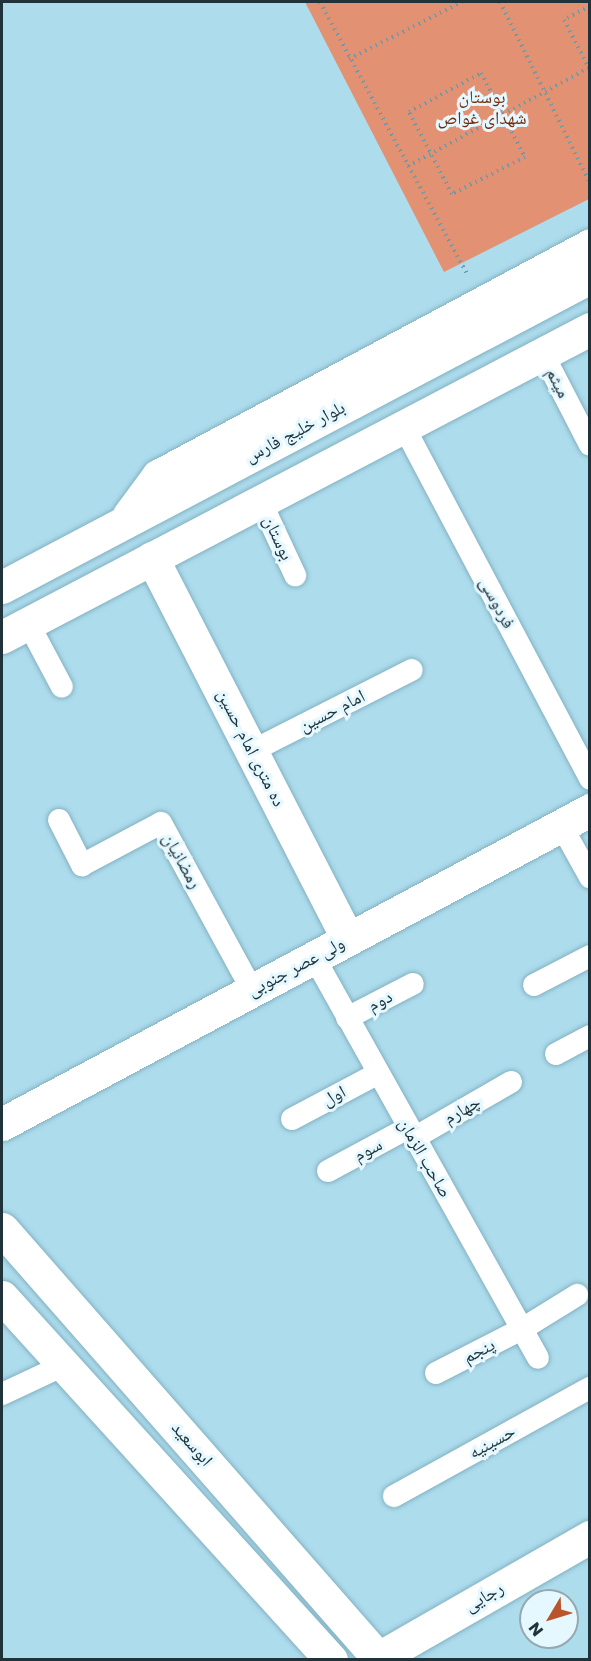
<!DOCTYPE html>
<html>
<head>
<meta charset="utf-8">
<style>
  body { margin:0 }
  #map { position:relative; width:591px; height:1661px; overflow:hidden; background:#addced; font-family:Poppins,"Noto Naskh Arabic",sans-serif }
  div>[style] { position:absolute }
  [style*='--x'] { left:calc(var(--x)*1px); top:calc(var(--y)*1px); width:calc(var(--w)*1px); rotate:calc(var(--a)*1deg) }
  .green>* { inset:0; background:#e29173 }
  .path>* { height:4px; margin-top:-2px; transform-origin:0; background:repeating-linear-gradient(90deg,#7497a4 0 1.5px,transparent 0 6px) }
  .roads { filter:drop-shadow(0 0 2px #83b1c1) drop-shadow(0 0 2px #83b1c1) }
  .street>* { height:22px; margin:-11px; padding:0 11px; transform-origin:11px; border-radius:11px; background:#fff }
  .secondary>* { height:33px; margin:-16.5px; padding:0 16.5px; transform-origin:16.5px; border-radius:16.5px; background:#fff }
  span { translate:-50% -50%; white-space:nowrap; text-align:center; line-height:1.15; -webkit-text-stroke:6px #e5f8ff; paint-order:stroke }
  .park-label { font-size:18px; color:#732c0d }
  .street-label { font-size:18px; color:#20333a }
  .frame { position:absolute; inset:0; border:3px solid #20333a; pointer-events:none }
  .north { position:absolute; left:519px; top:1589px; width:60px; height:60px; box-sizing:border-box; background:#e5f8ff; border:2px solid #96a9b0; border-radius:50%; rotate:232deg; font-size:16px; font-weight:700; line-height:24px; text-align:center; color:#20333a }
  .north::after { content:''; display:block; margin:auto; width:21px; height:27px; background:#ba542a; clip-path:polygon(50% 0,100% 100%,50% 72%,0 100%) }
</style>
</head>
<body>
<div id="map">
  <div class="green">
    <i style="clip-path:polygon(305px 2px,589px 2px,589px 199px,444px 272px)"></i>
  </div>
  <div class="path">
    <i style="--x:320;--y:2;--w:311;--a:61.6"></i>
    <i style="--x:500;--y:2;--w:202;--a:63.6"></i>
    <i style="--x:590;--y:6;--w:30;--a:152"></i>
    <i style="--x:564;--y:20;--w:56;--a:62.5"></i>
    <i style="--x:349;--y:59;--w:127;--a:-26.8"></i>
    <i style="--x:481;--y:73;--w:95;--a:62.4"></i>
    <i style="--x:525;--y:157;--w:82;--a:153.1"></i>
    <i style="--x:452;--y:194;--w:93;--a:-117.7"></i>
    <i style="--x:409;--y:112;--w:82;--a:-28.4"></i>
    <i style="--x:408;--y:166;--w:207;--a:-28.5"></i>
  </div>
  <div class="roads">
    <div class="street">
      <i style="--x:543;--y:354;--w:102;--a:62.7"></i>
      <i style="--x:404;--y:427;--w:398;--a:62.1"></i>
      <i style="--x:261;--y:502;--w:81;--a:65"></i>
      <i style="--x:28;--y:623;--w:72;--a:62"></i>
      <i style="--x:252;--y:751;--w:179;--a:-26.9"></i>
      <i style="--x:59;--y:820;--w:51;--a:62.9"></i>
      <i style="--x:82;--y:865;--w:89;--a:-28"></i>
      <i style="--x:161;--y:823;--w:190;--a:61.4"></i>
      <i style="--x:561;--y:825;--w:60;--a:60.9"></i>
      <i style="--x:314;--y:957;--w:459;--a:60.8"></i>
      <i style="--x:534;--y:985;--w:63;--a:-27.4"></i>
      <i style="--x:347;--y:1018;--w:74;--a:-27.3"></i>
      <i style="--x:556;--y:1054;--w:38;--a:-28"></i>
      <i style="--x:292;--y:1119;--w:96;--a:-27.9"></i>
      <i style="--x:414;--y:1138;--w:112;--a:-30"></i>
      <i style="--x:328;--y:1171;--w:91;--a:-28.3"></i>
      <i style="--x:436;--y:1373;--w:97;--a:-27.1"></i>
      <i style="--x:522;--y:1329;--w:65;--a:-31.7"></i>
      <i style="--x:2;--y:1394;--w:68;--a:-25.1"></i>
      <i style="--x:394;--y:1496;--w:224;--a:-28.9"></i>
    </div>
    <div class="secondary">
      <i style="--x:129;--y:515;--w:49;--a:-53.4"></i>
      <i style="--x:158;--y:476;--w:490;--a:-28.1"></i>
      <i style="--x:152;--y:558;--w:428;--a:62.8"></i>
      <i style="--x:2;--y:587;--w:665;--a:-27.8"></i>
      <i style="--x:2;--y:637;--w:664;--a:-27.65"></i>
      <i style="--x:2;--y:1124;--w:667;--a:-28.1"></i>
      <i style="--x:2;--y:1229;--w:573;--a:48.75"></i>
      <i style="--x:2;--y:1297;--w:490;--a:47.8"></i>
      <i style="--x:375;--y:1660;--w:248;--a:-29.8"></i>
    </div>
  </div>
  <div class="park-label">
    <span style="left:482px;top:108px">بوستان<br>شهدای غواص</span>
  </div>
  <div class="street-label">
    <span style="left:558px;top:383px;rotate:63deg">میثم</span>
    <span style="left:295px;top:432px;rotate:-28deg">بلوار خلیج فارس</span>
    <span style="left:278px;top:538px;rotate:65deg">بوستان</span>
    <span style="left:497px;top:603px;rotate:62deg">فردوسی</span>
    <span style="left:332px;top:711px;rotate:-27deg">امام حسین</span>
    <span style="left:251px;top:748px;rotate:63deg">ده متری امام حسین</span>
    <span style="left:182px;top:861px;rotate:61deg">رمضانیان</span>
    <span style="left:296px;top:967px;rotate:-28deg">ولی عصر جنوبی</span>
    <span style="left:380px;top:1001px;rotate:-27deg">دوم</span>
    <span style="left:334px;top:1096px;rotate:-28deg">اول</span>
    <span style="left:462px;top:1110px;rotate:-30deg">چهارم</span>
    <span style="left:368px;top:1150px;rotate:-28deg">سوم</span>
    <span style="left:425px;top:1158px;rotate:60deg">صاحب الزمان</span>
    <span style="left:479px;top:1351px;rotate:-27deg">پنجم</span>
    <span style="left:492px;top:1442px;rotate:-29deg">حسینیه</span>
    <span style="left:192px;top:1444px;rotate:49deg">ابوسعید</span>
    <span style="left:484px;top:1597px;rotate:-30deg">رجایی</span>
  </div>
  <div class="frame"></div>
  <div class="north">N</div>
</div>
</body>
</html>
